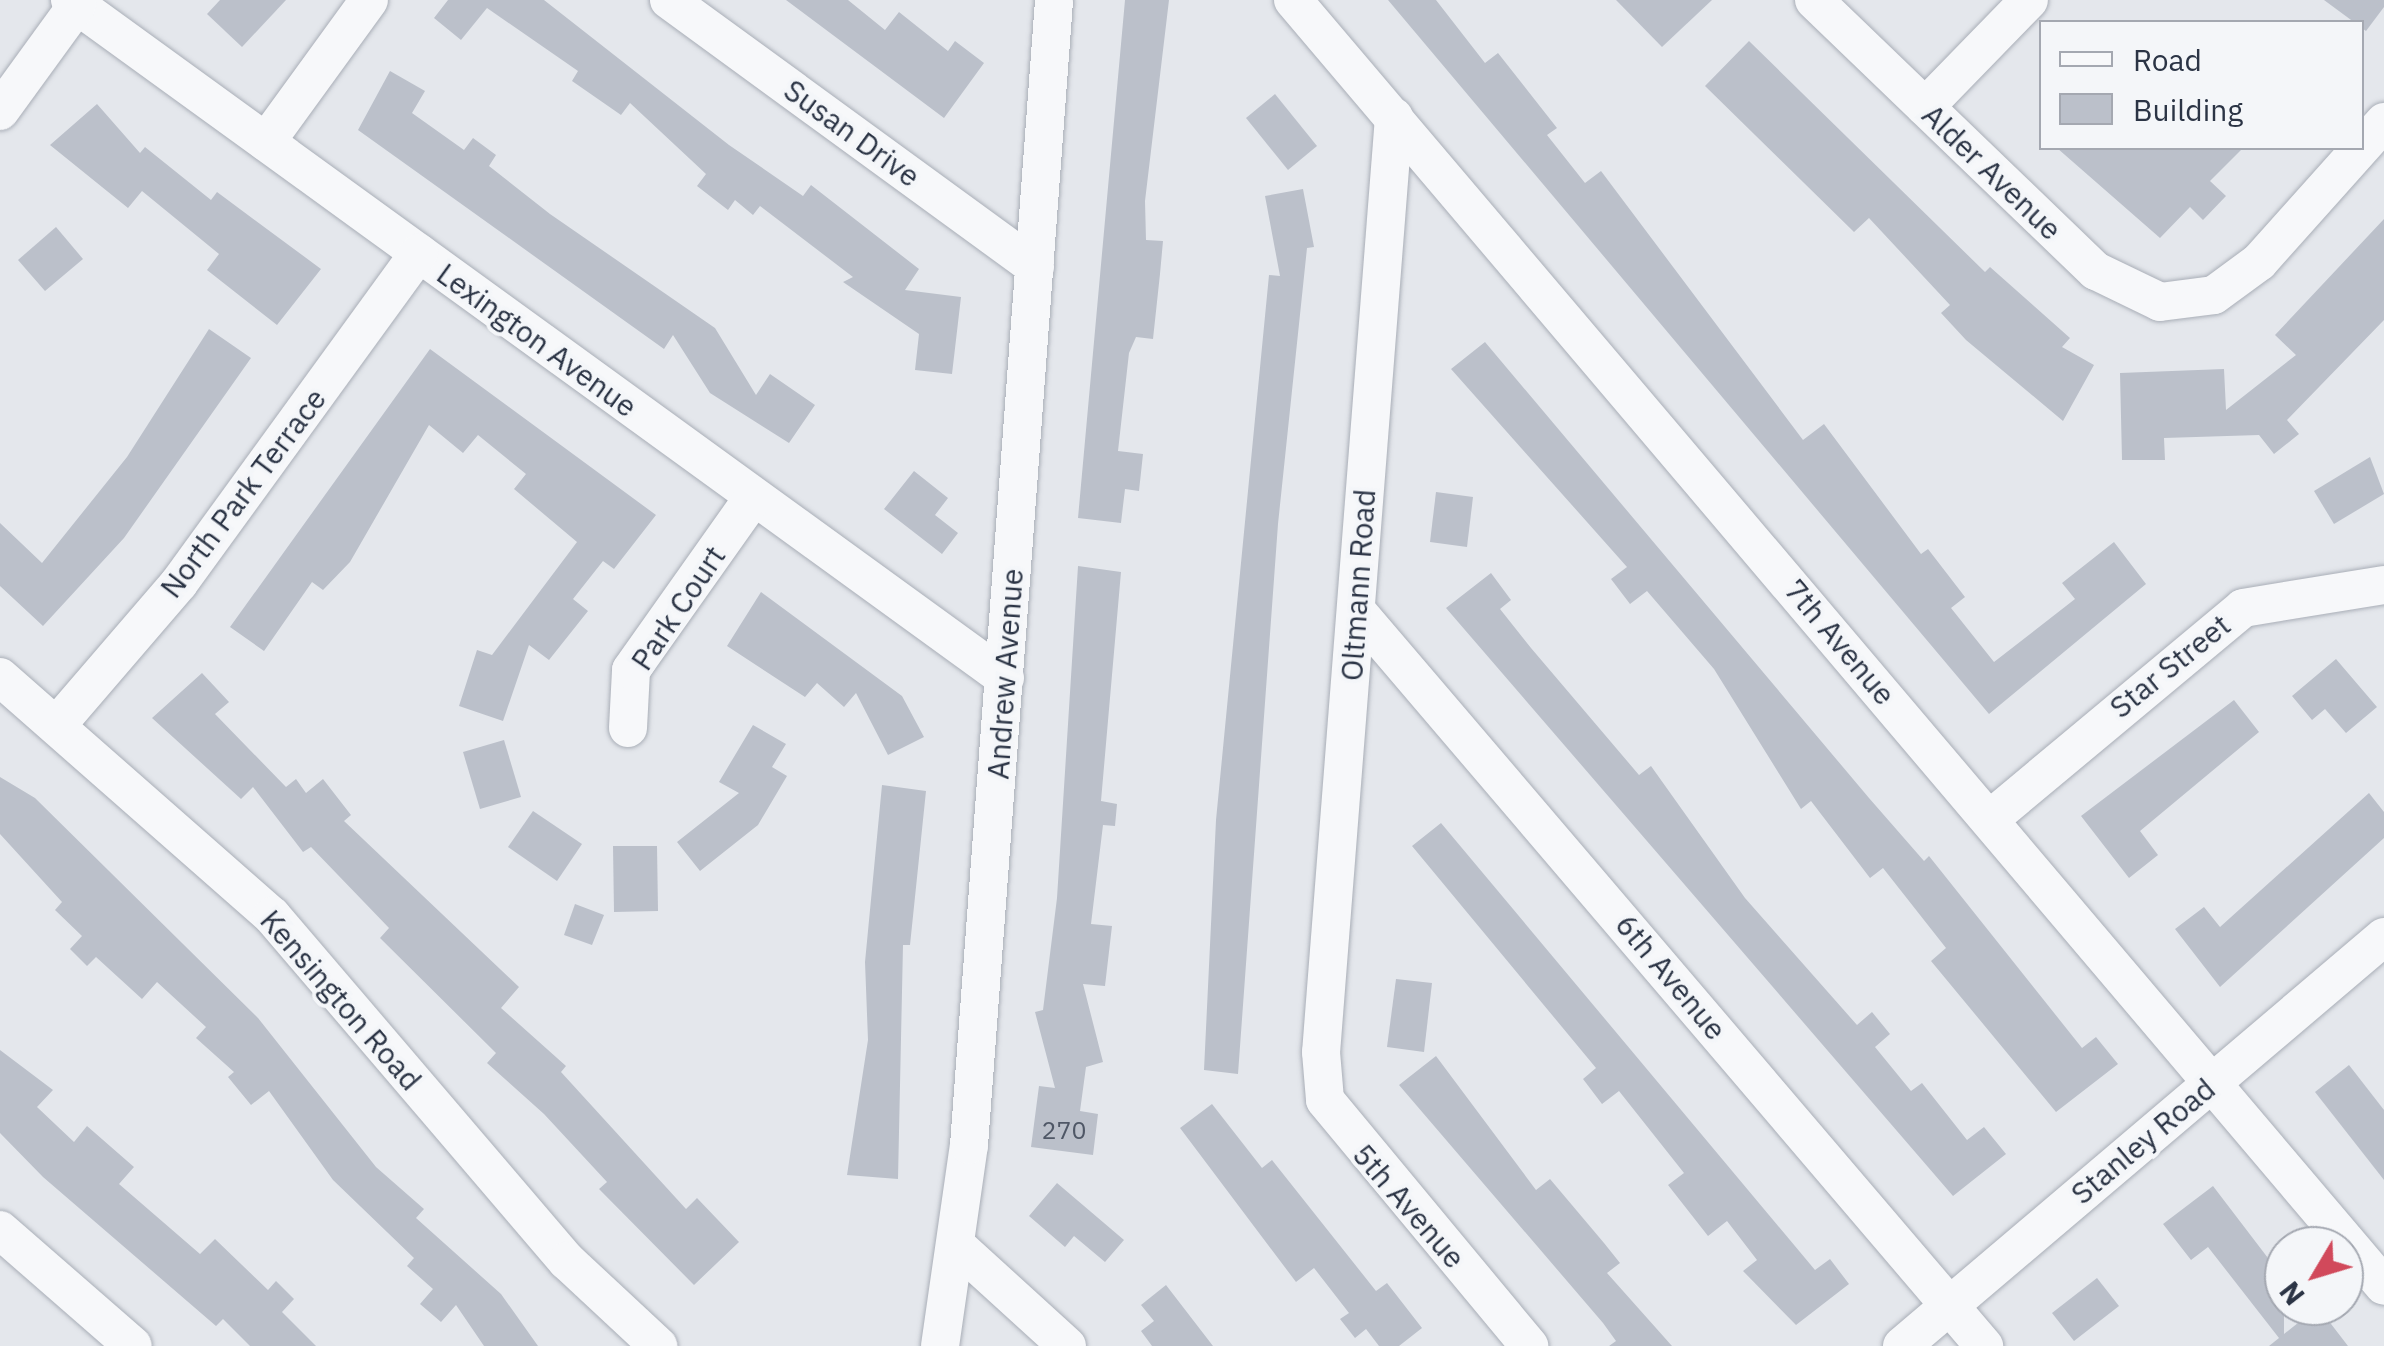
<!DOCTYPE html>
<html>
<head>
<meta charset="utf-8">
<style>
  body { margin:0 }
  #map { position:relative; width:2384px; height:1346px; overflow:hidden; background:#e4e7ec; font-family:"IBM Plex Sans",sans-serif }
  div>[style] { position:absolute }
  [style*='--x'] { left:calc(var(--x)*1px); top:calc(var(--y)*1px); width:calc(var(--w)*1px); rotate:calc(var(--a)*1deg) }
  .building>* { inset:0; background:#bbc0ca }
  .roads { filter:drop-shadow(0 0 2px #a9aeb7) drop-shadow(0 0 2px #a9aeb7) }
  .street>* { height:38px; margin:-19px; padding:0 19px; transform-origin:19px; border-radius:19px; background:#f7f8fa }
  span { translate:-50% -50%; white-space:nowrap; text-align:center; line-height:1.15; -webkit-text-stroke:8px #f4f6f9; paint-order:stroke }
  .number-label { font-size:25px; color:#4f5766 }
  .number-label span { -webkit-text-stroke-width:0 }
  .street-label { font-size:30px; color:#2b3445 }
  .legend { position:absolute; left:2039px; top:20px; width:325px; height:130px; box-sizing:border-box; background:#f4f6f9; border:2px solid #a4a8b1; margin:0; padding:12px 18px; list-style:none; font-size:30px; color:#2b3445 }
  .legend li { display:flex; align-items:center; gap:20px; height:50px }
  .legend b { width:50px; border:2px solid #a4a8b1 }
  .north { position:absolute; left:2264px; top:1226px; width:100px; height:100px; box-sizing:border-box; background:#f4f6f9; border:2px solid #a4a8b1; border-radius:50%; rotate:232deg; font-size:28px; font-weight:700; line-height:40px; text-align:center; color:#2b3445 }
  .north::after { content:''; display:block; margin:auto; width:35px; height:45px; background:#d1495b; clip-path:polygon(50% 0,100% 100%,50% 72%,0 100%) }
</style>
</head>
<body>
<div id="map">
  <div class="building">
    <i style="clip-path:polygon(220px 0,286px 0,242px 47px,207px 14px)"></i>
    <i style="clip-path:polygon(448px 0,544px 0,729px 145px,803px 196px,811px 185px,919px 269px,905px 290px,961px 297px,952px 374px,915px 370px,919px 334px,843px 282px,853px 277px,760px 206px,753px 215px,735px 200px,728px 210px,697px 186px,706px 174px,630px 103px,621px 115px,572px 81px,578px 71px,487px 8px,461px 40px,434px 18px)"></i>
    <i style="clip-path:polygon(786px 0,848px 0,885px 30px,899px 12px,948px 51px,955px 41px,984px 63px,944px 118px)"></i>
    <i style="clip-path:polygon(1125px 0,1169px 0,1145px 201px,1146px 240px,1163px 241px,1160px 274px,1153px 339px,1136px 337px,1129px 353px,1118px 451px,1143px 454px,1139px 491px,1125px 489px,1121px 523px,1078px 518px)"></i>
    <i style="clip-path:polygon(1388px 0,1436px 0,1485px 63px,1498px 53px,1557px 128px,1547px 135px,1585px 183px,1601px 171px,1803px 440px,1824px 424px,1921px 554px,1928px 549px,1965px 597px,1951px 608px,1994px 662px,2075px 599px,2062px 583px,2114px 542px,2146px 584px,1989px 714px)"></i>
    <i style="clip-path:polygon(1616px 0,1712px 0,1662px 47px)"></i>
    <i style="clip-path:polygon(2324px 0,2384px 0,2384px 7px,2366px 31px)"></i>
    <i style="clip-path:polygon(1749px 41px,1985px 272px,1990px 267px,2070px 338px,2062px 347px,2094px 365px,2063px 421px,1966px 340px,1941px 313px,1950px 305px,1869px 218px,1854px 232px,1705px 86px)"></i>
    <i style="clip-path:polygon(390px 71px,425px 91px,412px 113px,464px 150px,473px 138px,496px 155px,489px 166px,550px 214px,715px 328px,756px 395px,770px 374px,815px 405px,789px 443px,710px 393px,673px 335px,664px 349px,358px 130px)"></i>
    <i style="clip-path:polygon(1275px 94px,1317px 146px,1288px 170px,1246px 118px)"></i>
    <i style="clip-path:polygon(97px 104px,140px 153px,145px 147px,211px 200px,217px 192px,321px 269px,277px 325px,207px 270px,219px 254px,142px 191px,128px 208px,50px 145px)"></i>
    <i style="clip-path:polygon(2057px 148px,2243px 148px,2210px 181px,2226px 196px,2203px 220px,2190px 207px,2160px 238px)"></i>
    <i style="clip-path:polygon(1303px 189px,1314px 247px,1307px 248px,1278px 524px,1238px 1074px,1204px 1070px,1216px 820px,1269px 275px,1280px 276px,1265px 196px)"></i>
    <i style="clip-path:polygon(2384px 219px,2384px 320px,2287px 420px,2299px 434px,2274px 454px,2259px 435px,2164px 438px,2165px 460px,2122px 460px,2120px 373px,2224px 369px,2226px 410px,2296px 355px,2275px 335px)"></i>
    <i style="clip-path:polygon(56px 227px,83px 259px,45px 291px,18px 260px)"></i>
    <i style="clip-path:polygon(209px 329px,251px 358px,124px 538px,43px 626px,0 586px,0 523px,42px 563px,127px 457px)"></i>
    <i style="clip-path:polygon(1485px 342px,1869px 798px,1924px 861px,1929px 856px,2082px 1048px,2096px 1037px,2118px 1064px,2056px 1112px,1931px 961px,1946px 948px,1883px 868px,1870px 878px,1811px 801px,1801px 809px,1714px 669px,1647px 591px,1630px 604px,1611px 579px,1627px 567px,1451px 369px)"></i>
    <i style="clip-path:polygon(430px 349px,656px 515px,614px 569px,603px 561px,573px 599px,588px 611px,549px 660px,529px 645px,503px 721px,459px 706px,477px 650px,492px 655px,577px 542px,514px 489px,526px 474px,478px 435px,463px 453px,429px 425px,350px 562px,323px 590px,312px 582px,264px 651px,230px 627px)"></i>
    <i style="clip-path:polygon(2370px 457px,2384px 494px,2334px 524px,2314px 491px)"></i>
    <i style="clip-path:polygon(914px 471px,948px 498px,935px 515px,958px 533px,942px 554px,884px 509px)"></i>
    <i style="clip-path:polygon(1436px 492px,1473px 497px,1467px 547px,1430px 542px)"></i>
    <i style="clip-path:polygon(1078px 566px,1121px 572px,1101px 801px,1117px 804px,1115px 826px,1103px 825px,1091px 924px,1112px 926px,1105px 986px,1083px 984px,1103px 1062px,1086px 1067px,1080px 1111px,1098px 1114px,1093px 1155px,1031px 1147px,1039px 1086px,1055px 1088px,1035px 1012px,1043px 1010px,1057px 898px)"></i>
    <i style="clip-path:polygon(1491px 573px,1511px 600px,1500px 609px,1531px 648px,1639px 775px,1651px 766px,1745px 898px,1857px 1025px,1872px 1012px,1890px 1034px,1875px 1047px,1911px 1091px,1922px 1083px,1967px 1140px,1984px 1127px,2006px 1154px,1953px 1196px,1446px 608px)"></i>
    <i style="clip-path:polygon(761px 592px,902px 696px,924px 737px,888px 755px,856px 693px,844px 707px,817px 683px,805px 697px,727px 646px)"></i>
    <i style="clip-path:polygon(2336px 659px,2377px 707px,2346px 733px,2325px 709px,2312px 720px,2292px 696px)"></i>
    <i style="clip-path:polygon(202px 673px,229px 702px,215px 714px,286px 787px,296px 779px,306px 793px,323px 779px,351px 815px,344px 821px,519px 987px,501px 1008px,566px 1066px,561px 1072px,686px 1209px,697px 1198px,739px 1242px,694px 1285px,599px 1189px,607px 1182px,544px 1114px,487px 1063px,496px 1053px,380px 938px,389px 928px,311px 847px,303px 852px,253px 787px,241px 799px,152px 718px)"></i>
    <i style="clip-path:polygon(2234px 700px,2259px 732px,2140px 831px,2158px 855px,2129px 878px,2081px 816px)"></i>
    <i style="clip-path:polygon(753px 725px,786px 744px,772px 767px,787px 776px,758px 825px,700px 871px,677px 842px,739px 793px,719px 782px)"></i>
    <i style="clip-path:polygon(504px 740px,521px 797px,480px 809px,463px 752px)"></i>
    <i style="clip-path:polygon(0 777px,35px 798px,258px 1018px,376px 1167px,424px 1209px,416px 1218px,501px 1294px,538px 1346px,484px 1346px,456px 1305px,441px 1322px,420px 1304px,433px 1289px,407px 1266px,414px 1258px,333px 1180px,269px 1091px,251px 1105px,228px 1077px,234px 1072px,196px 1038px,206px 1027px,157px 982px,142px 999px,96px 957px,87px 966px,70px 949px,82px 936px,55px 910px,62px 902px,0 834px)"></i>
    <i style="clip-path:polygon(882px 785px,926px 791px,910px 945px,903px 945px,898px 1179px,847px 1175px,868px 1040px,865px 962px)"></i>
    <i style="clip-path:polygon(2369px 793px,2384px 812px,2384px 838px,2220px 987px,2175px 929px,2204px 907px,2220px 927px)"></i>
    <i style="clip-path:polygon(533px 811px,582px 844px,557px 881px,508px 847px)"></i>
    <i style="clip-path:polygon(1441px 823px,1815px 1270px,1830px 1259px,1849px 1284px,1796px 1325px,1743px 1271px,1757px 1260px,1727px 1221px,1708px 1236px,1668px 1185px,1684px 1173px,1619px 1091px,1602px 1104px,1583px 1079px,1596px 1068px,1412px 846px)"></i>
    <i style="clip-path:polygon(613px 846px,657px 846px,658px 911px,614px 912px)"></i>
    <i style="clip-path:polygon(575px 904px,604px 915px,592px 945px,564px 935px)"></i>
    <i style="clip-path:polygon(1396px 979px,1432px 983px,1424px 1052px,1387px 1047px)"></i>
    <i style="clip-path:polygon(0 1050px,53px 1090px,37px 1107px,74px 1142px,87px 1126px,134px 1167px,119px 1184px,200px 1254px,215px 1239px,268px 1290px,276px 1281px,294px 1299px,282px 1312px,316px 1346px,250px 1346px,223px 1319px,216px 1326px,43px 1177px,0 1133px)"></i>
    <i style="clip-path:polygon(1436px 1056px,1536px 1190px,1550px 1179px,1604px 1243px,1620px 1263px,1607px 1273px,1672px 1346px,1609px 1346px,1616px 1341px,1603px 1323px,1399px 1085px)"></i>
    <i style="clip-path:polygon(2349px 1065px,2384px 1110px,2384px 1180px,2315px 1092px)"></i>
    <i style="clip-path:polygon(1212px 1104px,1262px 1168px,1272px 1160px,1376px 1291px,1387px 1283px,1422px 1328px,1399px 1346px,1379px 1346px,1366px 1329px,1355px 1338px,1340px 1319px,1349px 1313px,1314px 1268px,1296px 1282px,1180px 1128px)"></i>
    <i style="clip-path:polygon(1057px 1183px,1124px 1240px,1105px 1262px,1074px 1236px,1065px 1247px,1029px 1216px)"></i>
    <i style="clip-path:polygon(2213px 1186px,2284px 1279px,2284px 1334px,2318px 1307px,2348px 1346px,2269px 1346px,2279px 1338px,2208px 1247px,2191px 1260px,2163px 1224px)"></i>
    <i style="clip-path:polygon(2097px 1278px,2119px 1306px,2074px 1341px,2052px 1313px)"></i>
    <i style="clip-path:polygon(1166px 1285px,1213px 1346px,1152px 1346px,1141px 1331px,1154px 1321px,1141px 1305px)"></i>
  </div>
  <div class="roads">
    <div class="street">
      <i style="--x:70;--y:0;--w:1155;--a:35.95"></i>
      <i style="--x:669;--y:0;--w:453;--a:36.1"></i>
      <i style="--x:1293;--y:0;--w:1686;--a:49.69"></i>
      <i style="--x:1814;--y:0;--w:391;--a:43.9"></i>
      <i style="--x:2096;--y:271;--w:71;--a:25.8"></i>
      <i style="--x:2160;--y:302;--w:54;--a:-7.4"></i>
      <i style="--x:2214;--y:295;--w:56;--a:-36.3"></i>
      <i style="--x:2259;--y:262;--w:188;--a:-48.2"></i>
      <i style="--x:1925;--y:107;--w:149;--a:-45.8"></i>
      <i style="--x:0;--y:111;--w:131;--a:-54"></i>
      <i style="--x:1394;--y:117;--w:938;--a:94.46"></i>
      <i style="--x:1321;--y:1052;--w:48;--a:85.2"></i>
      <i style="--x:1325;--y:1100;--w:320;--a:50.3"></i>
      <i style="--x:266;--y:142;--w:175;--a:-54"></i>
      <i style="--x:1356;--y:610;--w:968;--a:49.53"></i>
      <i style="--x:0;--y:677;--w:362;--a:41.3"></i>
      <i style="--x:272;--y:916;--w:454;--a:49.5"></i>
      <i style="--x:567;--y:1261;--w:125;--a:43"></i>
      <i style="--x:57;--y:725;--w:187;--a:-49.3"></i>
      <i style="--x:179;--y:583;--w:408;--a:-54"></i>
      <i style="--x:628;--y:728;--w:58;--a:-87"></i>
      <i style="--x:631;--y:670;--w:211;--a:-54.7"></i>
      <i style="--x:1990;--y:819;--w:329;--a:-39.8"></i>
      <i style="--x:2243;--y:608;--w:143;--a:-9.3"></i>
      <i style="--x:0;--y:1230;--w:176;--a:41.1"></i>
      <i style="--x:956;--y:1245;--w:150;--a:42.3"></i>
      <i style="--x:940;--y:1346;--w:203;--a:-81.8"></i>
      <i style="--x:969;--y:1145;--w:1148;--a:-85.75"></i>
      <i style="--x:1902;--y:1346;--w:632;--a:-40.32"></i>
    </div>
  </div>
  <div class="number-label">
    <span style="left:1064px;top:1130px">270</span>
  </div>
  <div class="street-label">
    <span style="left:852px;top:133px;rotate:36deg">Susan Drive</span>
    <span style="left:1992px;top:172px;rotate:44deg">Alder Avenue</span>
    <span style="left:537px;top:340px;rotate:36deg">Lexington Avenue</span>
    <span style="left:243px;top:493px;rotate:-53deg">North Park Terrace</span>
    <span style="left:1358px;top:585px;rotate:-86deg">Oltmann Road</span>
    <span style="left:678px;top:608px;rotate:-56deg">Park Court</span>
    <span style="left:1840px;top:642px;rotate:50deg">7th Avenue</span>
    <span style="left:2170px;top:666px;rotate:-39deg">Star Street</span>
    <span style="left:1005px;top:674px;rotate:-86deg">Andrew Avenue</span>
    <span style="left:1671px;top:977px;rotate:50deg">6th Avenue</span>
    <span style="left:341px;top:1000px;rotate:49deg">Kensington Road</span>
    <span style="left:2143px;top:1141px;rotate:-40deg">Stanley Road</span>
    <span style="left:1409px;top:1206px;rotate:49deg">5th Avenue</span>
  </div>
  <ul class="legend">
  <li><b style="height:12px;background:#f7f8fa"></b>Road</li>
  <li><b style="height:28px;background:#bbc0ca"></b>Building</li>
  </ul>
  <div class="north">N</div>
</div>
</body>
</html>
